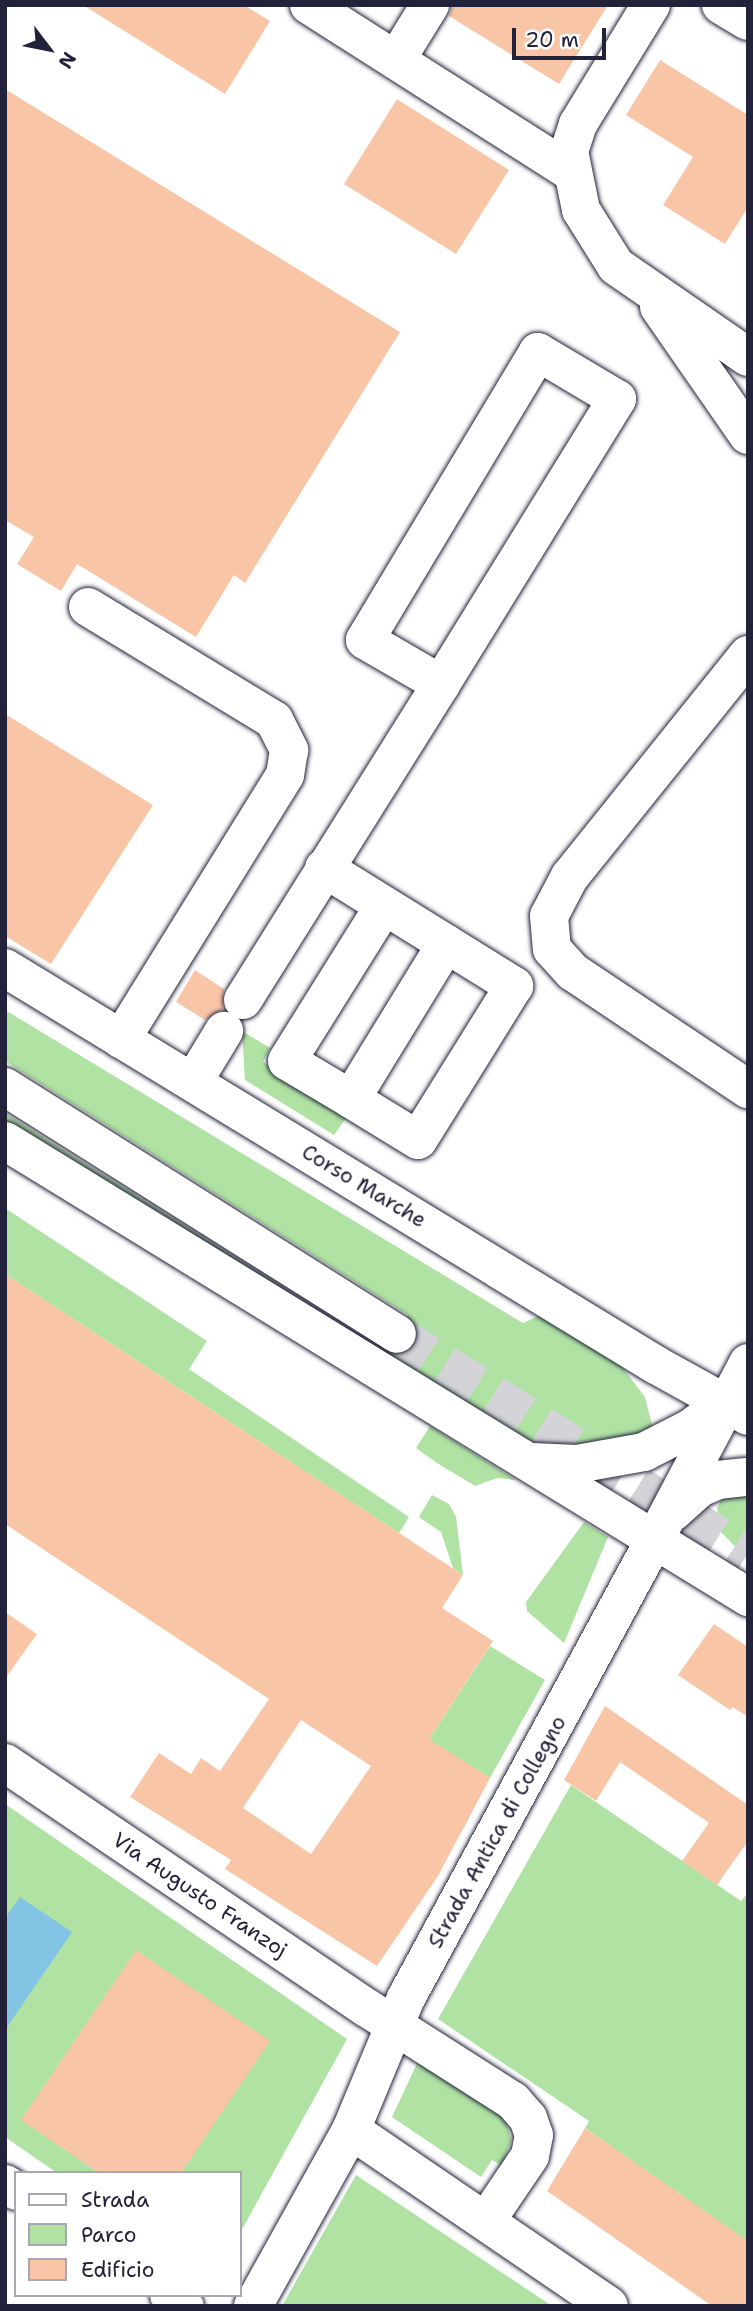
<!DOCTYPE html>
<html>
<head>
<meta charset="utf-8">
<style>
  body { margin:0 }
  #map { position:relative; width:753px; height:2311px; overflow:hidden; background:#fff; font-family:"Shantell Sans",sans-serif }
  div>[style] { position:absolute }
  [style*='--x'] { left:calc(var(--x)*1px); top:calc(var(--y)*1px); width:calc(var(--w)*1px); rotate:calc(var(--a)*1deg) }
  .green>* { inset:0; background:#afe2a3 }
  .water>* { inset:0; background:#83c4e4 }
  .building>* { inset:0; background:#f8c6a7 }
  .major-tunnel>* { height:38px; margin-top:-19px; transform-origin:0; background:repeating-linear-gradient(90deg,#d3d3d8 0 38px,transparent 0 57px) }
  .roads { filter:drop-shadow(0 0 2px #22223b) drop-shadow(0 0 2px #22223b) }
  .minor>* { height:38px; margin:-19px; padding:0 19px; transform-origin:19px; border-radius:19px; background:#fff }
  .major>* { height:38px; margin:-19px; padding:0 19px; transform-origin:19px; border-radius:19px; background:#fff }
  span { translate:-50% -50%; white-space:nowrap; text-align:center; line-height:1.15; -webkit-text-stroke:6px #fff; paint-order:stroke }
  .street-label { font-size:21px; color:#22223b }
  .frame { position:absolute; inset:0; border:7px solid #22223b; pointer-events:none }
  .legend { position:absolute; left:14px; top:2171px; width:228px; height:126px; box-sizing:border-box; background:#fff; border:2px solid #a7a7b1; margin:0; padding:9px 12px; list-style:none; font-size:21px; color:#22223b }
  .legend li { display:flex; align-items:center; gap:14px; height:35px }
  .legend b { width:35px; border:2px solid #a7a7b1 }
  .north { position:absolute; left:14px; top:14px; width:70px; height:70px; -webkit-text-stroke:5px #fff; paint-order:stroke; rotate:122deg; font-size:19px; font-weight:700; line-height:28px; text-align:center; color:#22223b }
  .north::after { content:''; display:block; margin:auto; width:24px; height:32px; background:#22223b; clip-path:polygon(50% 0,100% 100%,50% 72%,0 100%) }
  .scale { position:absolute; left:512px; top:28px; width:94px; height:32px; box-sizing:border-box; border:4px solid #22223b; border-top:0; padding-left:9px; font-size:21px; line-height:24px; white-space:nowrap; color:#22223b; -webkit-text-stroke:5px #fff; paint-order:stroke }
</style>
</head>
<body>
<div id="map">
  <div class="green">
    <i style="clip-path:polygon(5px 1010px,523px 1323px,547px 1312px,610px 1351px,645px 1397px,653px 1429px,636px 1444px,528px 1447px,5px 1123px,5px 1113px,385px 1352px,408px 1315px,5px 1061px)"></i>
    <i style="clip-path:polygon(242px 1031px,270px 1048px,263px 1062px,348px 1115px,334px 1135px,245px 1080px)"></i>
    <i style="clip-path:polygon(5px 1208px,207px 1341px,189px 1369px,409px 1517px,399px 1533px,5px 1274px)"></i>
    <i style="clip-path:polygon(430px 1426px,516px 1480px,497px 1478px,475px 1486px,437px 1463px,416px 1448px)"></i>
    <i style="clip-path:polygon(748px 1489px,748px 1560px,721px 1532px,717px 1508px,722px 1498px)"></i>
    <i style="clip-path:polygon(432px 1495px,449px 1504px,456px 1517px,463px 1575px,453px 1568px,441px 1532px,419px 1517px)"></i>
    <i style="clip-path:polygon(584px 1522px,608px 1537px,564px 1643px,527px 1611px,526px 1602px)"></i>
    <i style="clip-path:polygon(490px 1646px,545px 1680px,490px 1778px,466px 1763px,446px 1793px,473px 1810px,464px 1828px,399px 1785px)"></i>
    <i style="clip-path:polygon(571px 1785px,741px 1901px,748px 1893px,748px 2242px,585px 2128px,589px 2121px,438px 2019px)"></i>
    <i style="clip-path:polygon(5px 1804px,347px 2039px,240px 2233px,240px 2173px,57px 2173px,5px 2137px)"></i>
    <i style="clip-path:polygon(420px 2057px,505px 2115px,511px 2140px,503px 2166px,492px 2160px,481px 2177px,392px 2117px)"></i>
    <i style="clip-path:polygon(356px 2175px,552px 2306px,282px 2306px)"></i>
  </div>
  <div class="water">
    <i style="clip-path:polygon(20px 1897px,72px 1932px,5px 2030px,5px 1918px)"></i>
  </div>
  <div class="building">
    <i style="clip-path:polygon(83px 5px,244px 5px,270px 21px,225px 94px)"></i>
    <i style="clip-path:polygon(452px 5px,608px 5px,559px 84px,449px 16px)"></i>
    <i style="clip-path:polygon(660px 60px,748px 115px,748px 207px,725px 244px,663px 205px,693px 157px,626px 115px)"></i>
    <i style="clip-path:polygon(5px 89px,400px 332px,245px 583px,234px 575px,196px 637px,77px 564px,61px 591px,17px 564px,34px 537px,5px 520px)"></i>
    <i style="clip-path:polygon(397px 99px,509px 170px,456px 254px,344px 184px)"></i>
    <i style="clip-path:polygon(5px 714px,153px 805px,51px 964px,5px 936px)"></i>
    <i style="clip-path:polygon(195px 970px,224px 989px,223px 1009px,205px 1020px,176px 1002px)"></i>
    <i style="clip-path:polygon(evenodd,5px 1274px,463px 1575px,442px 1608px,493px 1641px,429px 1739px,490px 1778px,438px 1876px,377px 1966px,225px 1869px,231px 1860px,130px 1797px,159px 1753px,191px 1774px,201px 1758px,220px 1771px,269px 1699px,5px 1524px,5px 1274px,301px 1720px,371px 1766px,311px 1854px,243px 1808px,301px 1720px)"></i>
    <i style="clip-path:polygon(5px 1612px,37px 1634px,5px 1679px)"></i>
    <i style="clip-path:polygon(714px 1624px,748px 1647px,748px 1717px,733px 1707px,730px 1710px,678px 1675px)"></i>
    <i style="clip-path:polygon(605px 1706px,748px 1805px,748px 1841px,717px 1885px,682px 1861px,709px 1823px,620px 1762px,596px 1801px,564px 1780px)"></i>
    <i style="clip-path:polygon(136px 1950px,270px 2041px,181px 2173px,99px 2173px,21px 2120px)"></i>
    <i style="clip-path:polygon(585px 2128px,748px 2241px,748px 2306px,712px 2306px,547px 2191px)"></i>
  </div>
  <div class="major-tunnel">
    <i style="--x:397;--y:1334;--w:414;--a:32.1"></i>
  </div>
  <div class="roads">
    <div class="minor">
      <i style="--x:309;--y:5;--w:311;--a:32.5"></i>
      <i style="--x:651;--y:5;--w:140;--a:121.5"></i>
      <i style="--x:578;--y:124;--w:28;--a:108"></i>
      <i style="--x:569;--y:151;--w:60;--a:78.5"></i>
      <i style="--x:581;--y:210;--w:66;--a:58"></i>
      <i style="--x:616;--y:266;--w:160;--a:34.6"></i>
      <i style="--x:721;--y:5;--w:31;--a:31"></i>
      <i style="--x:396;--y:60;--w:65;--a:-58.3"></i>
      <i style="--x:659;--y:307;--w:156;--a:55.2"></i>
      <i style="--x:88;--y:607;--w:218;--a:31.3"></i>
      <i style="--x:274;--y:720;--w:34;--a:63"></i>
      <i style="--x:289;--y:750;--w:25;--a:99"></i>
      <i style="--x:285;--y:775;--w:311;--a:121.8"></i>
      <i style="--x:748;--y:655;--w:284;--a:128.8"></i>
      <i style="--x:570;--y:876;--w:45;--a:117.7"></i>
      <i style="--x:549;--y:916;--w:33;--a:85"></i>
      <i style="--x:552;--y:949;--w:31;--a:48"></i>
      <i style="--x:573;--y:972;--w:211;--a:33.8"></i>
      <i style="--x:324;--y:868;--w:224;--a:31.8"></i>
      <i style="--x:514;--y:986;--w:181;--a:121.9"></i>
      <i style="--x:418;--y:1140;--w:79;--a:-148.5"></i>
      <i style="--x:351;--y:1099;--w:182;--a:-58.5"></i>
      <i style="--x:243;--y:1000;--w:373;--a:-57.9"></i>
      <i style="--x:441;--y:684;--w:335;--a:-58.3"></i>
      <i style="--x:617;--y:399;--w:92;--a:-149.3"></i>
      <i style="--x:538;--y:352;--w:336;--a:121"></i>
      <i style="--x:365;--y:640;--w:88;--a:30.1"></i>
      <i style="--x:193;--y:1082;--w:60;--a:-58.7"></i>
      <i style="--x:351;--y:1099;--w:74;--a:-149.3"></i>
      <i style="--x:287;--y:1061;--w:183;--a:-58"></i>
      <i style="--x:5;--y:1763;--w:437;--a:34.1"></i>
      <i style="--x:367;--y:2008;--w:173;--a:32.5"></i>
      <i style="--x:513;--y:2101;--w:23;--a:49"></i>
      <i style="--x:528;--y:2118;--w:18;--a:71"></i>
      <i style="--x:534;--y:2135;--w:21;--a:101"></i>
      <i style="--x:530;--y:2156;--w:78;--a:124.1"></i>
      <i style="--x:351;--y:2130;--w:312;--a:34.3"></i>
      <i style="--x:5;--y:2184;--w:13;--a:32"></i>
      <i style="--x:169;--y:2295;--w:19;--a:35"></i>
      <i style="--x:253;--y:2306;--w:201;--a:-60.9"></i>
      <i style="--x:351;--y:2130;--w:143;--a:-67.4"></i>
      <i style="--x:406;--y:1998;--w:524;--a:-61.53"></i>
    </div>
    <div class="major">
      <i style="--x:5;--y:968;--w:763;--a:31.38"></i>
      <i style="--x:656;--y:1365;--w:105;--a:29"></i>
      <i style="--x:5;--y:1087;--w:463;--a:32.2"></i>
      <i style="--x:5;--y:1141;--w:872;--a:31.54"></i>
      <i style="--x:532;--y:1462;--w:45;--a:2.5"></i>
      <i style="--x:577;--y:1464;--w:68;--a:-10.2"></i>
      <i style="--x:644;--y:1452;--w:53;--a:-27.1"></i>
      <i style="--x:691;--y:1428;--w:41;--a:-37.1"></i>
      <i style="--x:673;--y:1512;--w:36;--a:-42"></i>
      <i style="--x:700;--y:1488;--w:20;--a:-24"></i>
      <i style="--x:718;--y:1480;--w:30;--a:-6"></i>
      <i style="--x:656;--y:1537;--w:197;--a:-62.1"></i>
    </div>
  </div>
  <div class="street-label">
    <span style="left:364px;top:1186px;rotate:31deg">Corso Marche</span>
    <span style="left:497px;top:1832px;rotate:-61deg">Strada Antica di Collegno</span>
    <span style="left:200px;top:1895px;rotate:34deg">Via Augusto Franzoj</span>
  </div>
  <div class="frame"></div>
  <ul class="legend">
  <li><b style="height:9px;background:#fff"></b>Strada</li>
  <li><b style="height:19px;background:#afe2a3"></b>Parco</li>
  <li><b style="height:19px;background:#f8c6a7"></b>Edificio</li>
  </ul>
  <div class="north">N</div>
  <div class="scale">20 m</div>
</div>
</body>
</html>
